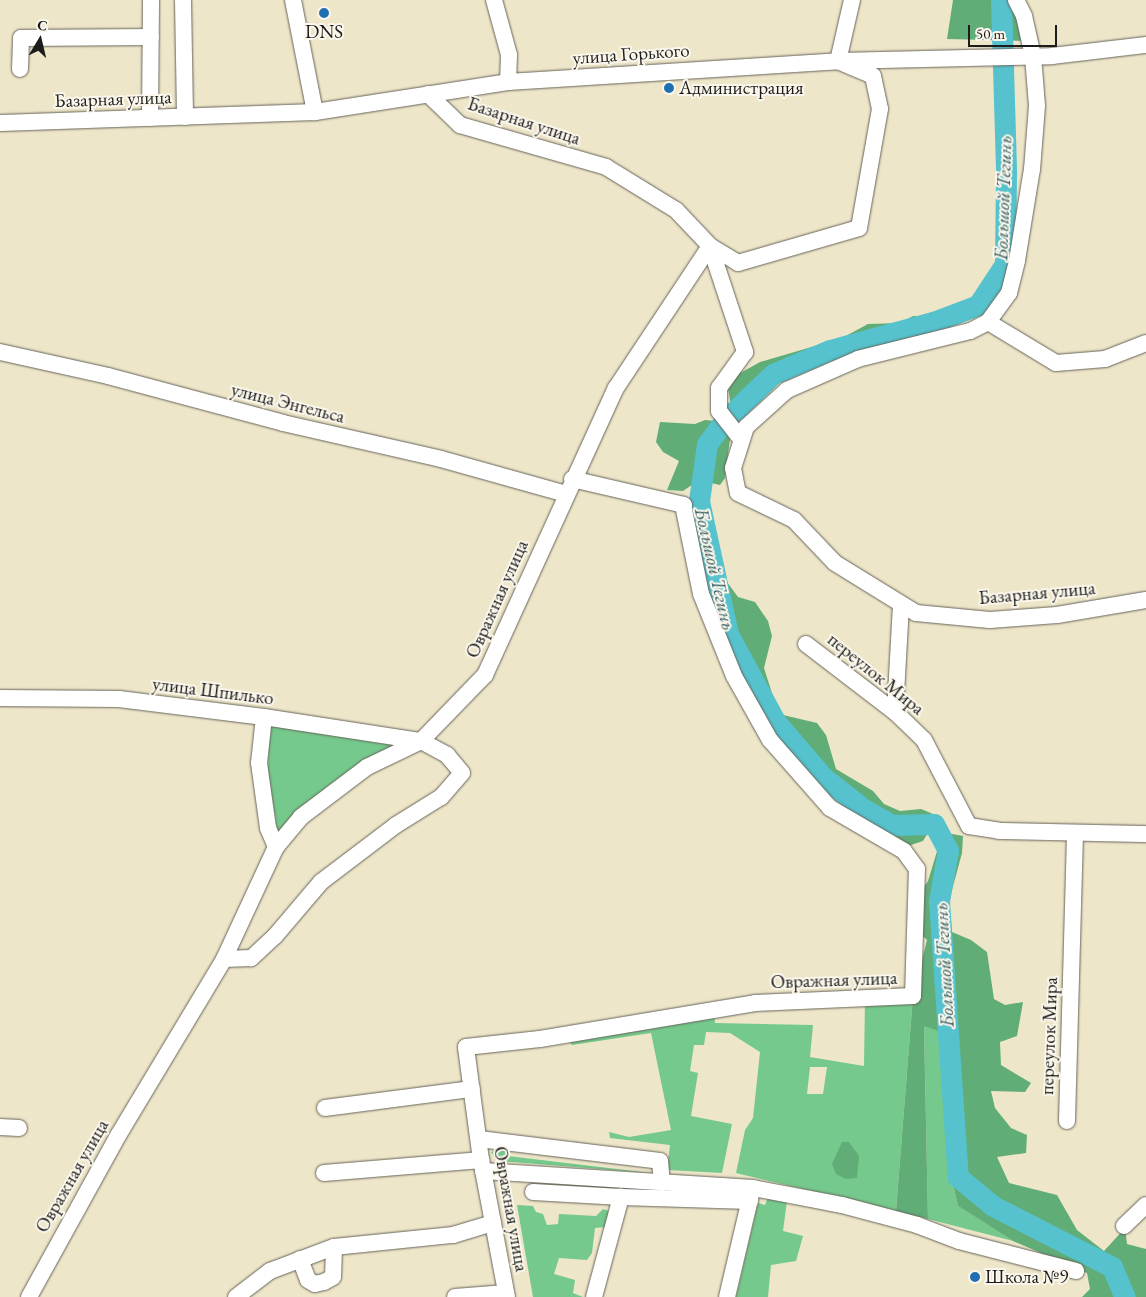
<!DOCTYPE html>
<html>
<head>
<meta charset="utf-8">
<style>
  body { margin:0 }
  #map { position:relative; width:1146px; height:1297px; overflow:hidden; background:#eee6c9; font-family:"EB Garamond",serif }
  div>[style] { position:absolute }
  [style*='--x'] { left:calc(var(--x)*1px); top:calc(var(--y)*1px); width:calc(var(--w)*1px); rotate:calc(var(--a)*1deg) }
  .green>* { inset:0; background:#75c98c }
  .forest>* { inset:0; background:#60ad78 }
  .river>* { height:21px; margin:-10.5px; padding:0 10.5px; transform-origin:10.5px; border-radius:10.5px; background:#55c2cd }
  .roads { filter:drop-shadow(0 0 1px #666359) drop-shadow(0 0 1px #666359) }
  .minor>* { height:16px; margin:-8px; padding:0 8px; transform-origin:8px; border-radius:8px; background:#fff }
  .dots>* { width:14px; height:14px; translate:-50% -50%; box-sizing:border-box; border:2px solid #fbf7ec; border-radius:50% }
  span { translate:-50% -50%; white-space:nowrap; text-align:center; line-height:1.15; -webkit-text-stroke:4px #fbf7ec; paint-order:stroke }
  .poi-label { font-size:19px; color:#1c1c1c }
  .left { translate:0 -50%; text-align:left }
  .street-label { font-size:19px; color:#1c1c1c }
  .water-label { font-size:20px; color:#335e63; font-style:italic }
  .north { position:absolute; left:15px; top:15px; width:50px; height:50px; -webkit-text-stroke:4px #fbf7ec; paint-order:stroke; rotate:9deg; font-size:14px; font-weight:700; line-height:20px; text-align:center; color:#1c1c1c }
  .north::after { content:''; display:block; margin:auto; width:18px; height:22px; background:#1c1c1c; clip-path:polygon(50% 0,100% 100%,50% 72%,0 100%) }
  .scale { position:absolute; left:968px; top:25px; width:89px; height:22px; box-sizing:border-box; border:2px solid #1c1c1c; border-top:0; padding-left:6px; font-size:15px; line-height:18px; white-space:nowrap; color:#1c1c1c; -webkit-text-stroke:4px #fbf7ec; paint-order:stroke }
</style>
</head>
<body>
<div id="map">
  <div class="green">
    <i style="clip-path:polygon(269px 722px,399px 745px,329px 785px,299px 810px,278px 835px,268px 771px)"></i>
    <i style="clip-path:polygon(evenodd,913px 996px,896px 1211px,736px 1173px,745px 1130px,753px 1118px,760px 1052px,730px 1033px,706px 1032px,704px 1045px,694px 1045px,690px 1071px,698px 1073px,691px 1116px,732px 1124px,722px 1173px,667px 1170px,670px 1145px,610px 1138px,609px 1132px,629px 1137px,671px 1130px,651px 1033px,572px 1045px,566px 1037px,714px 1012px,715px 1023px,813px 1025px,810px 1057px,864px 1066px,865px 998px,913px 996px,810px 1067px,827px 1067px,823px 1094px,807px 1094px,810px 1067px)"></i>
    <i style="clip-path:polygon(924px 1025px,942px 1031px,952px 1180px,958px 1206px,1013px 1241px,928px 1219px)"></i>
    <i style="clip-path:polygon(503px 1147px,507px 1156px,650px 1173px,497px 1161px,491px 1152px)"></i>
    <i style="clip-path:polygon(768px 1197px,787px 1201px,783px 1231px,803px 1236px,796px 1261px,771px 1265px,768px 1297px,736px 1297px,758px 1203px,765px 1205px)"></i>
    <i style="clip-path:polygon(517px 1205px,533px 1206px,536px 1212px,543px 1214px,547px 1225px,558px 1224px,559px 1214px,596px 1216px,603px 1209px,609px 1211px,606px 1227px,595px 1228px,592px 1253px,587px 1260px,559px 1258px,554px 1274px,575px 1280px,573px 1293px,583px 1297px,533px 1297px)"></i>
  </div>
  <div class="forest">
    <i style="clip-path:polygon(953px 0,1016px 0,1029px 41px,947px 39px)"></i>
    <i style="clip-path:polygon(945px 313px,959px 323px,827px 359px,772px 384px,755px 401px,731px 406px,728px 388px,733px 377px,760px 362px,842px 338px,868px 324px,900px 323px,913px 316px,930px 317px)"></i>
    <i style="clip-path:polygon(705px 420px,716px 421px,730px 439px,725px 478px,720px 485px,711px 483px,708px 474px,683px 491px,667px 490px,679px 461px,663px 452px,656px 442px,660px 422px,695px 424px)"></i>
    <i style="clip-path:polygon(698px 507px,701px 524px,715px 529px,727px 582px,738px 597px,755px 602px,768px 621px,772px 636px,764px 668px,777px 709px,759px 704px,752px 697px,702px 589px,689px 508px)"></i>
    <i style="clip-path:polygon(783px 715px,817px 723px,826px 735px,836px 769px,873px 791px,884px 804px,900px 811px,921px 809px,938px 816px,923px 841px,905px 847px,872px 830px,839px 796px,828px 798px,775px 740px,774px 729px)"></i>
    <i style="clip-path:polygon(947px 833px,963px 836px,962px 853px,949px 901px,952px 932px,971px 940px,987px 952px,994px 999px,1005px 1005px,1023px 1002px,1017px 1036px,1000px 1042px,1001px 1065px,1031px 1083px,1025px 1092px,991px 1091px,995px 1108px,1011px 1128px,1027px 1135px,1026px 1153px,997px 1157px,1009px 1183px,1057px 1195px,1077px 1230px,1104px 1251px,1125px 1228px,1127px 1244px,1146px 1249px,1146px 1297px,1082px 1297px,1090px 1289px,1087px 1273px,1013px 1241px,958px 1206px,952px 1180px,942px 1032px,924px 1026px,928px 1219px,896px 1211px,913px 996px,927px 940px,915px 929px,916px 899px,928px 881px,938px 848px)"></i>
    <i style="clip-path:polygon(842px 1142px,849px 1142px,859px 1156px,857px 1178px,846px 1179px,836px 1174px,832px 1164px)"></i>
  </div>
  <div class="river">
    <i style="--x:1001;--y:0;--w:173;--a:88.3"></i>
    <i style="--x:1006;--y:173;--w:91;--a:90.6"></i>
    <i style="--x:1005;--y:264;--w:49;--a:123.4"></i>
    <i style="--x:978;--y:305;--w:48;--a:159.3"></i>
    <i style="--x:933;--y:322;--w:107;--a:164.8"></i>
    <i style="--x:830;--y:350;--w:62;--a:157.2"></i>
    <i style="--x:773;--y:374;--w:66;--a:136.2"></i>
    <i style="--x:725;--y:420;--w:30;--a:127"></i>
    <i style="--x:707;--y:444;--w:58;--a:98"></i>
    <i style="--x:699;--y:501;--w:136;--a:77.7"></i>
    <i style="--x:728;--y:634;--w:99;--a:61.6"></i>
    <i style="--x:775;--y:721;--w:74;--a:49.4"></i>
    <i style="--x:823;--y:777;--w:53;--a:38.2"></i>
    <i style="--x:865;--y:810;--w:31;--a:29"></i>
    <i style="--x:892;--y:825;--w:42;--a:-1.4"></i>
    <i style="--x:934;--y:824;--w:30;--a:62"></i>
    <i style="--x:948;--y:850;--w:52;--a:100"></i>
    <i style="--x:939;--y:901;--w:277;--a:86.1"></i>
    <i style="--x:958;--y:1177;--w:45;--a:39.6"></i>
    <i style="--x:993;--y:1206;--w:134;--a:27.1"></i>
    <i style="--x:1112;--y:1267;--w:33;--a:67"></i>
  </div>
  <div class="roads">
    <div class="minor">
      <i style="--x:183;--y:0;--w:117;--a:89"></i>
      <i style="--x:293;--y:0;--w:114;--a:78.9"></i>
      <i style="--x:494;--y:0;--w:57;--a:74.7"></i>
      <i style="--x:509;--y:55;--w:27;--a:92"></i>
      <i style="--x:1016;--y:0;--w:18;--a:63"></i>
      <i style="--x:1024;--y:16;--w:41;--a:77.3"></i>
      <i style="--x:1033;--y:56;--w:50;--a:85.4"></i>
      <i style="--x:1037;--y:106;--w:63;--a:94.5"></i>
      <i style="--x:1032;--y:169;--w:93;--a:99.3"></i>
      <i style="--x:1017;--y:261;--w:33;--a:104"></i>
      <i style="--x:1009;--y:293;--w:36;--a:126"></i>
      <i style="--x:988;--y:322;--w:79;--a:31.1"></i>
      <i style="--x:1056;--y:363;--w:49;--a:-4.7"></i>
      <i style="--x:1105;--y:359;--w:44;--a:-21.3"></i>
      <i style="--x:20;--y:69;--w:31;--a:-88"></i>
      <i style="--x:21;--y:38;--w:130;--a:-0.4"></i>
      <i style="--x:428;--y:94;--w:45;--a:44.1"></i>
      <i style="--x:460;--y:125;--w:152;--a:16"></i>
      <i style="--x:606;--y:167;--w:82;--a:31.6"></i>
      <i style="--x:676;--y:210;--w:50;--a:46.6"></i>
      <i style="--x:710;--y:246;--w:33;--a:31"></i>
      <i style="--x:738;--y:263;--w:126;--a:-16.1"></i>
      <i style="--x:859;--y:228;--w:121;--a:-80"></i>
      <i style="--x:880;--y:109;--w:34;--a:-102"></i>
      <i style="--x:873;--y:76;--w:38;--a:-157"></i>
      <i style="--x:838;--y:61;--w:63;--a:-77.1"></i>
      <i style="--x:150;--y:118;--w:118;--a:-89.5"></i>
      <i style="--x:0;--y:123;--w:315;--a:-2"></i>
      <i style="--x:315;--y:112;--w:195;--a:-8.8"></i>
      <i style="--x:508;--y:82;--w:331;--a:-3.6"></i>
      <i style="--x:838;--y:61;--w:214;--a:-1.3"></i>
      <i style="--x:1052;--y:56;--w:95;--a:-6.7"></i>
      <i style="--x:710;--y:246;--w:112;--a:71.7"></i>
      <i style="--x:745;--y:352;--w:44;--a:125.8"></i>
      <i style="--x:719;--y:388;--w:23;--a:90"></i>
      <i style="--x:719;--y:411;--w:36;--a:52"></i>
      <i style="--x:988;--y:322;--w:20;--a:153"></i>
      <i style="--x:970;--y:331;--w:115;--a:166"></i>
      <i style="--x:858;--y:359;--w:77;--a:156.4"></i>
      <i style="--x:787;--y:390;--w:55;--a:137.9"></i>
      <i style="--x:746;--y:427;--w:43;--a:107.6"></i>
      <i style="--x:733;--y:468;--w:25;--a:79"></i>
      <i style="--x:738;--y:493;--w:62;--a:25.7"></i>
      <i style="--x:794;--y:520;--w:59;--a:46.4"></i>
      <i style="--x:835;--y:563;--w:95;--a:31.7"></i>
      <i style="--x:916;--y:613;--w:74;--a:5.4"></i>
      <i style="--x:990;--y:620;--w:67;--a:-4.3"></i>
      <i style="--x:1057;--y:615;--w:90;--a:-9.6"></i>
      <i style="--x:0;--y:352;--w:111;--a:12.5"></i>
      <i style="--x:108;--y:376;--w:181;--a:15"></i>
      <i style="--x:283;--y:423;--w:162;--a:12.8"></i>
      <i style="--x:441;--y:459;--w:130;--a:15.6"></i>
      <i style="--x:572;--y:479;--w:115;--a:13.1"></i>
      <i style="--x:806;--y:644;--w:112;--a:37.4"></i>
      <i style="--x:895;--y:712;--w:40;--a:44"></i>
      <i style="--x:924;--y:740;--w:97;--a:62.4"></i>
      <i style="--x:969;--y:826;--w:30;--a:9"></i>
      <i style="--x:999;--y:831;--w:147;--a:1.2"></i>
      <i style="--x:0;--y:698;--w:119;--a:0.5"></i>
      <i style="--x:119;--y:699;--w:146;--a:7.1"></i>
      <i style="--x:264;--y:717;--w:159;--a:8.7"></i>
      <i style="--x:421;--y:741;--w:30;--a:28"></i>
      <i style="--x:447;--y:755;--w:23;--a:50"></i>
      <i style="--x:462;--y:773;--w:32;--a:131"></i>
      <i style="--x:441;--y:797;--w:53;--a:148.1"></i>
      <i style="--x:396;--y:825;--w:94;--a:142.8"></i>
      <i style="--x:321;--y:882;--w:71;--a:130.4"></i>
      <i style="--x:275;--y:936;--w:33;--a:137"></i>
      <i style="--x:251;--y:958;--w:27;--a:178"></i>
      <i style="--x:895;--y:712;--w:108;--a:-86.8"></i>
      <i style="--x:264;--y:717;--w:46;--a:96.2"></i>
      <i style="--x:259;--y:763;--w:66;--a:82.1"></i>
      <i style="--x:268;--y:828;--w:21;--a:67"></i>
      <i style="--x:325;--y:1108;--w:148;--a:-7.4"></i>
      <i style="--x:1067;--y:1121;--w:288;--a:-88.4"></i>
      <i style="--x:0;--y:1127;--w:19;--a:3"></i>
      <i style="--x:479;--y:1139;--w:182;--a:6.9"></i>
      <i style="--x:660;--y:1161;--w:22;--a:85"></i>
      <i style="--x:483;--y:1171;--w:271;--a:3.6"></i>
      <i style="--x:753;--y:1188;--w:91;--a:10.8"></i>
      <i style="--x:842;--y:1205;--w:78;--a:14.9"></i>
      <i style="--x:917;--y:1225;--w:45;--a:20.9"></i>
      <i style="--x:959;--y:1241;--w:121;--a:14.4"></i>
      <i style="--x:324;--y:1173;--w:158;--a:-4.7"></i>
      <i style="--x:533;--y:1192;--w:88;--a:3.3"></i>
      <i style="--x:1124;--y:1226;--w:30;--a:-44"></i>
      <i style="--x:300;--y:1259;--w:22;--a:69"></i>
      <i style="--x:308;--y:1280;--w:8;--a:30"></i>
      <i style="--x:315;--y:1284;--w:9;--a:-13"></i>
      <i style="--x:324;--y:1282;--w:10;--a:-29"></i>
      <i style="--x:333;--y:1277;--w:30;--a:-88"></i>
      <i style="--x:29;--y:1297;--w:186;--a:-61.1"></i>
      <i style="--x:119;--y:1134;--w:204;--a:-59"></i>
      <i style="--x:224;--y:959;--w:123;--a:-65.1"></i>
      <i style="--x:276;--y:847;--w:39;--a:-50"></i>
      <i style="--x:301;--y:817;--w:83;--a:-37.1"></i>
      <i style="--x:367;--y:767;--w:60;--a:-25.7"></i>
      <i style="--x:421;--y:741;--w:92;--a:-45.9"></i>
      <i style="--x:485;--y:675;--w:315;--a:-65.5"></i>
      <i style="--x:616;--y:388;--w:170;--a:-56.5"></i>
      <i style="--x:236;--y:1297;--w:43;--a:-37.4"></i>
      <i style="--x:270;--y:1271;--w:68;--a:-20.6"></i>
      <i style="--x:334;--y:1247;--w:120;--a:-5.8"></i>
      <i style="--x:453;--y:1235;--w:42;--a:-16.7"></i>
      <i style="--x:455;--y:1297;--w:51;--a:-4.5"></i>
      <i style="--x:507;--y:1297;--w:139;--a:-100.7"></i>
      <i style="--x:481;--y:1160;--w:114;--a:-97.6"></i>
      <i style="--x:466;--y:1047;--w:74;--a:-6.2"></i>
      <i style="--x:540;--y:1039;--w:218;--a:-9.5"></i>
      <i style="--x:755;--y:1003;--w:158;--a:-2.5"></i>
      <i style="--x:913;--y:996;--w:127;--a:-88.2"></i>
      <i style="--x:917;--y:869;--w:22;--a:-126"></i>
      <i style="--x:904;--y:851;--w:86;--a:-149.8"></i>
      <i style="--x:830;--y:808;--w:91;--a:-131.4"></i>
      <i style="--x:770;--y:740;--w:73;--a:-119.4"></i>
      <i style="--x:734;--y:676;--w:88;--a:-111.9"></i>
      <i style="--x:701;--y:594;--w:91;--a:-101.4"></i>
      <i style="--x:594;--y:1297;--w:104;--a:-74.9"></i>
      <i style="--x:621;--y:1197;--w:129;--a:1.8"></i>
      <i style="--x:727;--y:1297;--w:110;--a:-76.8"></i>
    </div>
  </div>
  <div class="dots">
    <i style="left:324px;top:13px;background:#1f6fb2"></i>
    <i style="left:669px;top:88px;background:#1f6fb2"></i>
    <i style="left:975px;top:1277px;background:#1f6fb2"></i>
  </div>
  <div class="poi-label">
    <span style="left:324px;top:32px">DNS</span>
    <span class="left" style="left:679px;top:88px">Администрация</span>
    <span class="left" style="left:985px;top:1277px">Школа №9</span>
  </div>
  <div class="street-label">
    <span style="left:631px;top:54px;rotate:-4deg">улица Горького</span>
    <span style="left:113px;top:99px;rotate:-2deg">Базарная улица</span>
    <span style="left:524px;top:121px;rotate:18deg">Базарная улица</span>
    <span style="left:288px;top:403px;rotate:14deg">улица Энгельса</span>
    <span style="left:1037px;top:593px;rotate:-5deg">Базарная улица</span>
    <span style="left:497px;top:599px;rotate:-66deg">Овражная улица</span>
    <span style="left:876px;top:674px;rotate:39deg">переулок Мира</span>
    <span style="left:213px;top:691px;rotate:7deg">улица Шпилько</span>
    <span style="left:834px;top:980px;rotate:-2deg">Овражная улица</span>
    <span style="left:1049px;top:1036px;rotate:-88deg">переулок Мира</span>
    <span style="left:72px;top:1176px;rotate:-60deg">Овражная улица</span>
    <span style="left:511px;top:1209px;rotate:80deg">Овражная улица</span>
  </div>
  <div class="water-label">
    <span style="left:1003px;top:198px;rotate:-88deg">Большой Тегинь</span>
    <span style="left:715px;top:569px;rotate:77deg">Большой Тегинь</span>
    <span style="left:944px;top:965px;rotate:-93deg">Большой Тегинь</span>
  </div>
  <div class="north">С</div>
  <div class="scale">50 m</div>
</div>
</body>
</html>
